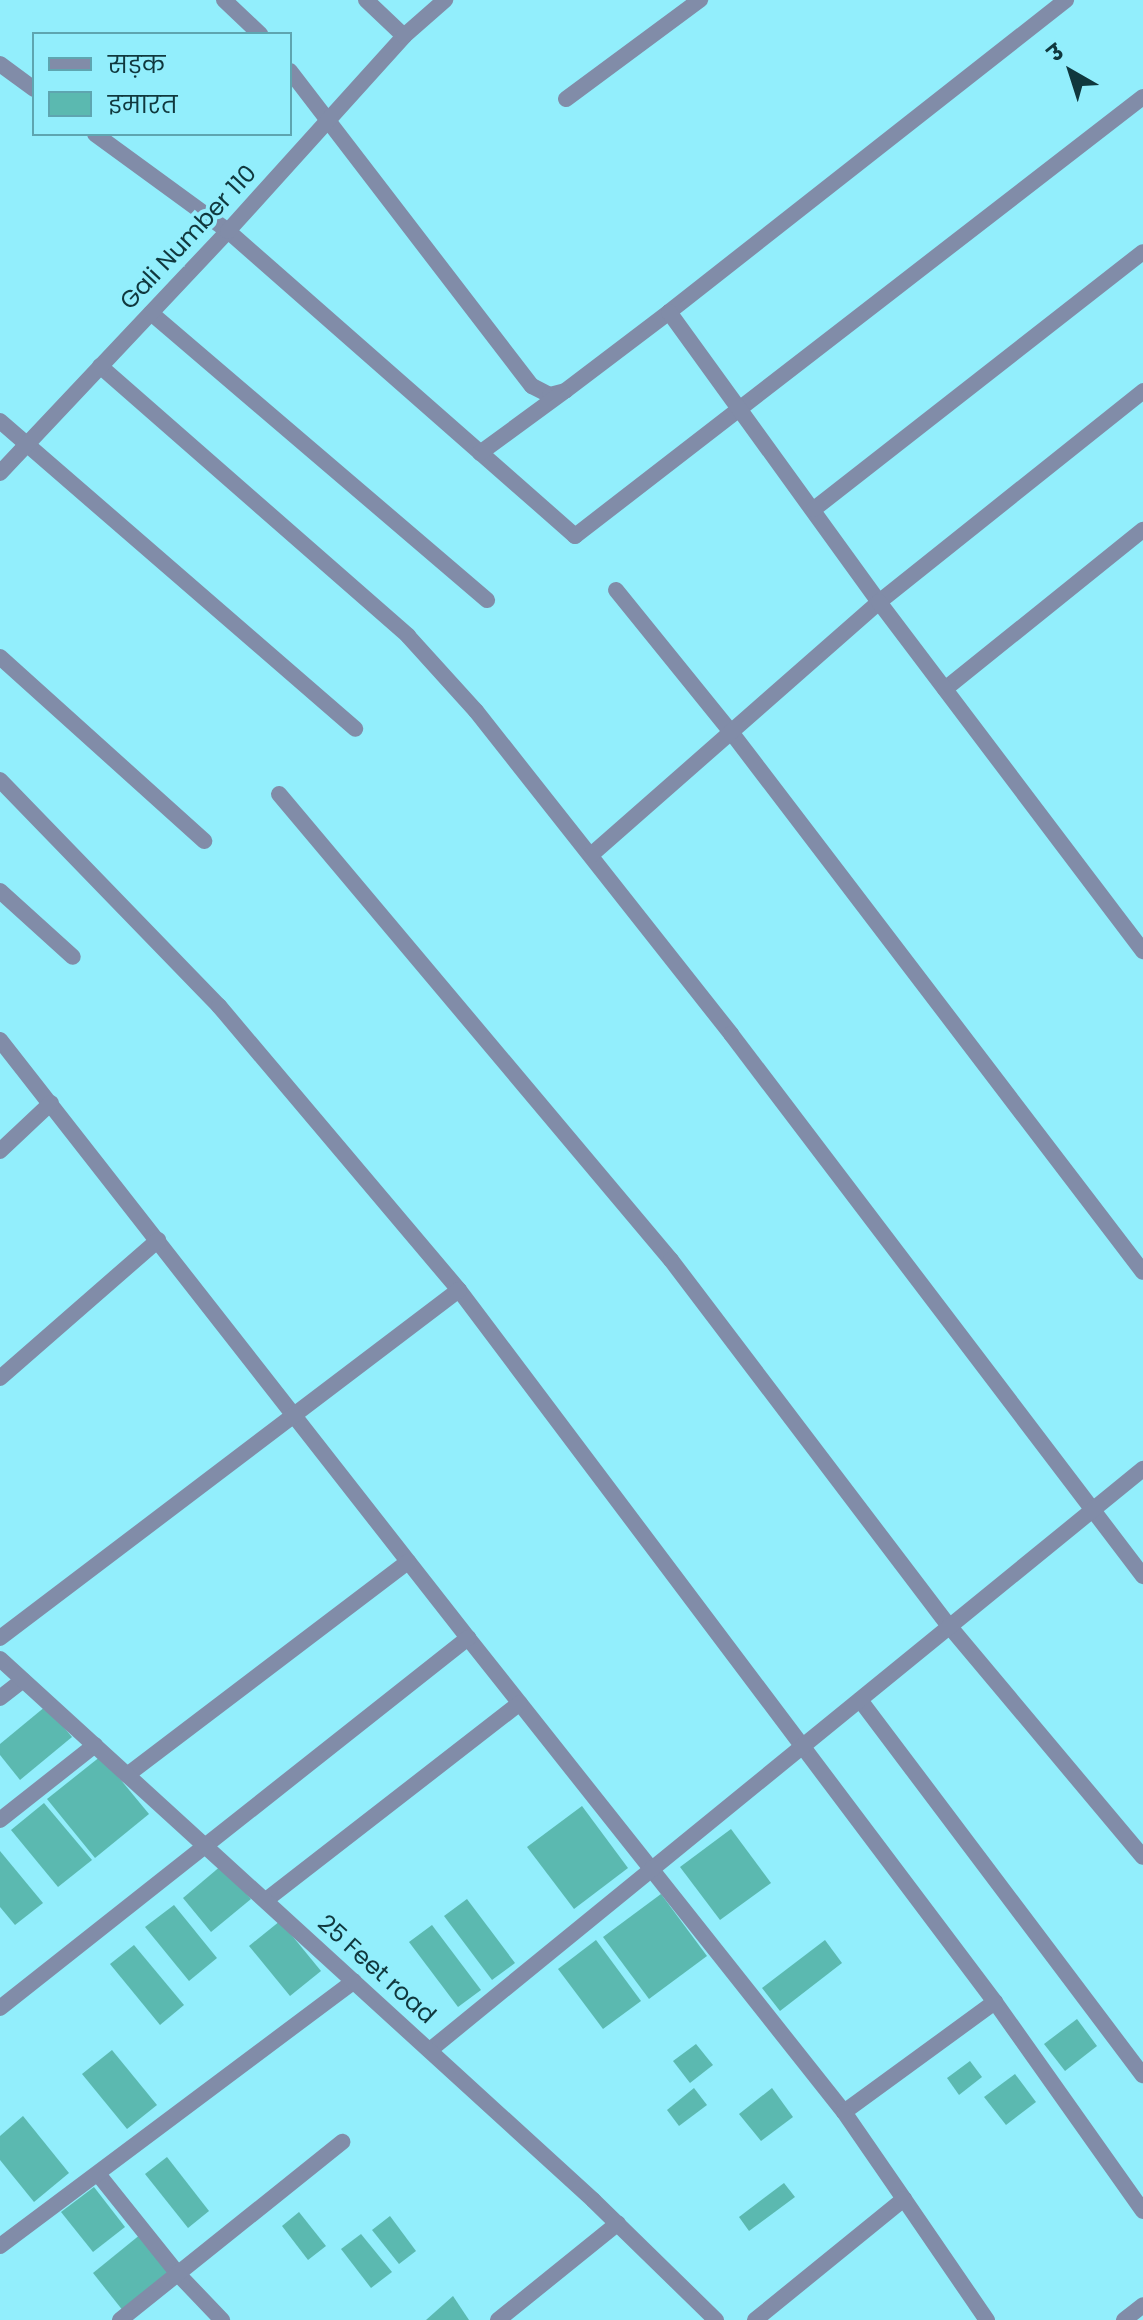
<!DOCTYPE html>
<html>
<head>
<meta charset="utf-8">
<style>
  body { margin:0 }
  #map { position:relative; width:1143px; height:2320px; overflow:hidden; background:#92eefc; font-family:Poppins,"Noto Sans Devanagari",sans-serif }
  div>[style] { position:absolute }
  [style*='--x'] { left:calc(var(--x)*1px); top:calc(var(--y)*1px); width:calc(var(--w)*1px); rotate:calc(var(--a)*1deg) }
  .building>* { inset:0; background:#5bb9b0 }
  .minor>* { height:16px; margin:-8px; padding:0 8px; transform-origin:8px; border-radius:8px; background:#818ca8 }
  .tertiary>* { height:16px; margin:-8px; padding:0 8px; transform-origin:8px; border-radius:8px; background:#818ca8 }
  span { translate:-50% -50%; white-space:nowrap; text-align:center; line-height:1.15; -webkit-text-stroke:8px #92eefc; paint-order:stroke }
  .street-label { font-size:24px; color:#10383e }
  .legend { position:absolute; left:32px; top:32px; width:260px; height:104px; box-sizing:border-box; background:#92eefc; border:2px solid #5ea5b0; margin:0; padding:10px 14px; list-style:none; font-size:24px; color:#10383e }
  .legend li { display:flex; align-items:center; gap:16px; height:40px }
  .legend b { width:40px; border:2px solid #5ea5b0 }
  .north { position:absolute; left:1031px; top:32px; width:80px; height:80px; -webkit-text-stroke:6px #92eefc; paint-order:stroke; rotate:321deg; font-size:22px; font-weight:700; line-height:32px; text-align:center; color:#10383e }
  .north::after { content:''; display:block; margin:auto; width:28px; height:36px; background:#10383e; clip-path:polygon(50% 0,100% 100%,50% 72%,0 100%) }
</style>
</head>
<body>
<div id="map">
  <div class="building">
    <i style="clip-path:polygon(46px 1706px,72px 1737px,20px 1780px,0 1755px,0 1744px)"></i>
    <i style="clip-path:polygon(101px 1756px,149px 1814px,95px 1858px,47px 1799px)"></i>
    <i style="clip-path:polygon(44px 1803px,92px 1860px,58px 1887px,11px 1830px)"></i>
    <i style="clip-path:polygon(582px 1806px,628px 1868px,574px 1909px,527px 1847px)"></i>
    <i style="clip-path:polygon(731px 1829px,771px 1883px,720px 1920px,680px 1867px)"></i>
    <i style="clip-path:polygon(0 1851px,43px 1903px,15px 1925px,0 1907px)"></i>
    <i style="clip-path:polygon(222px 1865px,251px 1899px,211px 1932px,183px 1898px)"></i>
    <i style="clip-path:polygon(661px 1894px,707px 1956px,649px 1999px,603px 1937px)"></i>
    <i style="clip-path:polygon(467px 1899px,515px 1963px,492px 1980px,444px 1916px)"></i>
    <i style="clip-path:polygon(174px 1905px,217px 1958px,189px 1981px,145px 1927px)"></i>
    <i style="clip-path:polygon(280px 1921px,321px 1971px,290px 1996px,249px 1946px)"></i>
    <i style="clip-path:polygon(432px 1925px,481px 1990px,458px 2007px,409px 1942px)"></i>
    <i style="clip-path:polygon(596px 1940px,641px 2001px,603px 2029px,558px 1969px)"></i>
    <i style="clip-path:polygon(825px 1940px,842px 1963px,780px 2011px,762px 1988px)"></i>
    <i style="clip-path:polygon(134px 1945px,184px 2005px,160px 2025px,110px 1964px)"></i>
    <i style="clip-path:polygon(1077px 2019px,1097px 2046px,1065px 2071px,1044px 2044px)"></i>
    <i style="clip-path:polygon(696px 2044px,713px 2065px,690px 2083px,673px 2061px)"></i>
    <i style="clip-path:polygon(112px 2050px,157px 2105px,127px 2129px,82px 2074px)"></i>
    <i style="clip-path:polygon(970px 2061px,982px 2077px,959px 2095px,947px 2078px)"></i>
    <i style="clip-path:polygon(1015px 2074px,1036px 2102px,1006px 2125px,984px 2097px)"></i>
    <i style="clip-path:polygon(694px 2088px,707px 2105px,679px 2126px,667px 2110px)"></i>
    <i style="clip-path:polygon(772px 2088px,793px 2117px,761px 2141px,739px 2114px)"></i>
    <i style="clip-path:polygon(23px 2116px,69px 2173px,34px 2202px,0 2160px,0 2136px)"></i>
    <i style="clip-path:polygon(167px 2157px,209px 2211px,188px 2228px,145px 2174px)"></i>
    <i style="clip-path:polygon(784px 2183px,795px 2197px,749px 2231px,739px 2217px)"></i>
    <i style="clip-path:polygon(94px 2187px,125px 2227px,93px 2252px,61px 2212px)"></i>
    <i style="clip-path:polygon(299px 2212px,326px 2246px,308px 2260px,282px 2226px)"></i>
    <i style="clip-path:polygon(390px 2216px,416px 2251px,399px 2264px,372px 2230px)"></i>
    <i style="clip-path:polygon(141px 2234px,172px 2273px,124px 2312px,93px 2273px)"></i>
    <i style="clip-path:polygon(361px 2234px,392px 2272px,371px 2288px,341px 2249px)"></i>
    <i style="clip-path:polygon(453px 2296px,469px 2320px,426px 2320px)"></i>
  </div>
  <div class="minor">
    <i style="--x:224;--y:0;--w:50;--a:43.4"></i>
    <i style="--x:366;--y:0;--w:52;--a:43.5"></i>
    <i style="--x:0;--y:64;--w:42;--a:36.3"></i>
    <i style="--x:290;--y:71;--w:397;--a:52.5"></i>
    <i style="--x:532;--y:386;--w:20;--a:27"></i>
    <i style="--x:550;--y:395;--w:16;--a:-15"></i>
    <i style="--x:565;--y:391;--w:131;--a:-37.2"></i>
    <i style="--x:669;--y:312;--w:505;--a:-38.16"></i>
    <i style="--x:566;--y:99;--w:167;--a:-36.5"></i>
    <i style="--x:95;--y:134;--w:165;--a:36.1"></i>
    <i style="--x:228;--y:231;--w:462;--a:41.3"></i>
    <i style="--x:575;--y:536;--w:718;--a:-37.7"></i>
    <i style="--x:669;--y:312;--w:358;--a:54.1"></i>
    <i style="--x:879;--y:602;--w:338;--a:-38.6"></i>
    <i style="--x:151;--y:313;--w:442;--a:40.5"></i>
    <i style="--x:100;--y:366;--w:410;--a:41.2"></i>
    <i style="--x:408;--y:636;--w:101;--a:47.8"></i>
    <i style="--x:476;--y:711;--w:412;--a:51.7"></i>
    <i style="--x:731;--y:1034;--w:681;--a:52.76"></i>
    <i style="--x:0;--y:421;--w:470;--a:40.9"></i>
    <i style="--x:480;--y:453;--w:102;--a:-36.2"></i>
    <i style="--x:0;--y:473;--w:332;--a:-46.7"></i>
    <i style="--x:228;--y:231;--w:263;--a:-47.9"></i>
    <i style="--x:404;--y:36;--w:55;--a:-41.3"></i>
    <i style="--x:814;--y:509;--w:417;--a:-38"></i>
    <i style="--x:616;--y:590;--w:183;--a:51"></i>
    <i style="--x:731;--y:732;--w:679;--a:52.66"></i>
    <i style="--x:0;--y:657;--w:275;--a:42"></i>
    <i style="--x:945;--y:689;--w:254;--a:-38.8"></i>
    <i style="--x:0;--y:780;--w:315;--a:45.9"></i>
    <i style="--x:219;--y:1006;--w:372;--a:49.8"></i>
    <i style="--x:459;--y:1290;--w:891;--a:53.03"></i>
    <i style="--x:995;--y:2002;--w:256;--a:54.7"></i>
    <i style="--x:279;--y:794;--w:609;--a:49.93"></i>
    <i style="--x:671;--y:1260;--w:461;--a:52.8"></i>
    <i style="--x:950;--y:1627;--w:300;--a:50"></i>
    <i style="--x:591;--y:855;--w:383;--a:-41.3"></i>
    <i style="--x:879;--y:602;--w:438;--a:52.9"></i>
    <i style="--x:0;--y:891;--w:98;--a:42.1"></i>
    <i style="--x:0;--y:1040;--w:759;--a:51.95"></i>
    <i style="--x:468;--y:1638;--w:605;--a:51.58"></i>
    <i style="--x:844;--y:2112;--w:187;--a:-36.1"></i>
    <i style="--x:0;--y:1151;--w:70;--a:-43.3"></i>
    <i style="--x:0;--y:1378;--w:210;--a:-41.1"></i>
    <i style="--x:0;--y:1638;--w:576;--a:-37.17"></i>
    <i style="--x:0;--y:1698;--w:29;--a:-38"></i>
    <i style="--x:860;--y:1700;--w:470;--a:53"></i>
    <i style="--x:127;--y:1775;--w:353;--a:-37.2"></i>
    <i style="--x:0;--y:1820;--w:121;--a:-38.3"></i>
    <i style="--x:266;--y:1900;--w:321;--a:-37.8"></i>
    <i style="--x:0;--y:2008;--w:597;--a:-38.33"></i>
    <i style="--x:430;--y:2050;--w:920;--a:-39.18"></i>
    <i style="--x:844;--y:2112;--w:106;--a:55.4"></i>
    <i style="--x:98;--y:2174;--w:128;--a:51.3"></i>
    <i style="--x:178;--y:2274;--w:64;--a:46.3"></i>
    <i style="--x:0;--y:2246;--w:442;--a:-36.8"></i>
    <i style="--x:120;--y:2320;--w:285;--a:-38.7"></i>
    <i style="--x:498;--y:2320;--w:154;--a:-38.9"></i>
    <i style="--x:755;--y:2320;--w:192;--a:-39.1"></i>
    <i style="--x:904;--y:2199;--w:147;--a:55.6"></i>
    <i style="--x:1124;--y:2320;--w:24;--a:-38"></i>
  </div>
  <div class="tertiary">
    <i style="--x:0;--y:1659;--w:803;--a:42.37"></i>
    <i style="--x:593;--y:2200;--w:172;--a:44.3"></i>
  </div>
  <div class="street-label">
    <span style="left:188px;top:237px;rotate:-47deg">Gali Number 110</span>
    <span style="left:377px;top:1969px;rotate:42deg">25 Feet road</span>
  </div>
  <ul class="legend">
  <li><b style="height:10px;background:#818ca8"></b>सड़क</li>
  <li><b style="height:22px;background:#5bb9b0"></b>इमारत</li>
  </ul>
  <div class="north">उ</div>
</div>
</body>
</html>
